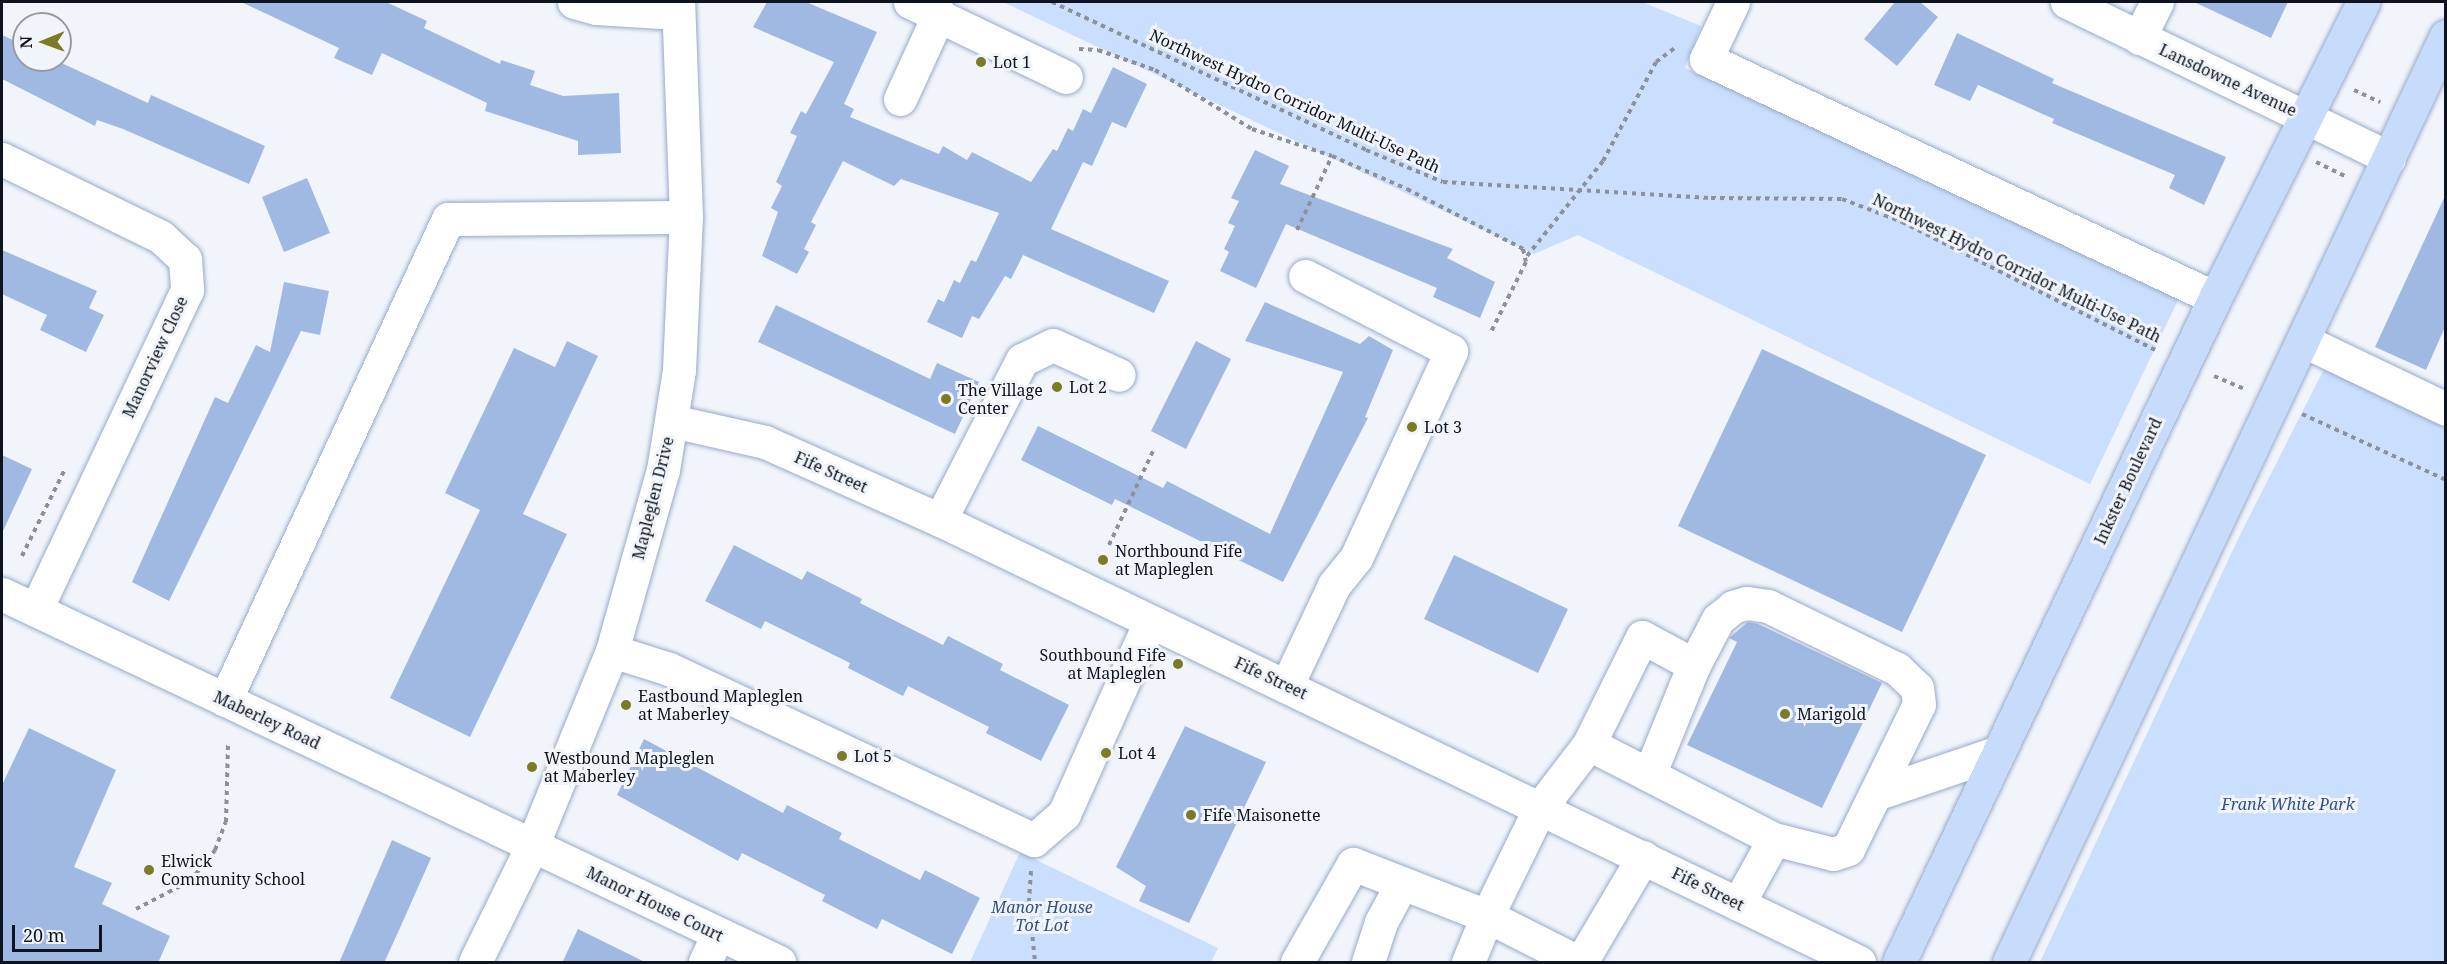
<!DOCTYPE html>
<html>
<head>
<meta charset="utf-8">
<style>
  body { margin:0 }
  #map { position:relative; width:2447px; height:964px; overflow:hidden; background:#f1f5fb; font-family:"Noto Serif",serif }
  div>[style] { position:absolute }
  [style*='--x'] { left:calc(var(--x)*1px); top:calc(var(--y)*1px); width:calc(var(--w)*1px); rotate:calc(var(--a)*1deg) }
  .green>* { inset:0; background:#cadefd }
  .building>* { inset:0; background:#9fb9e3 }
  .path>* { height:4px; margin-top:-2px; transform-origin:0; background:repeating-linear-gradient(90deg,#8c9199 0 4.5px,transparent 0 9px) }
  .roads { filter:drop-shadow(0 0 2px #97aac9) drop-shadow(0 0 2px #97aac9) }
  .minor>* { height:33px; margin:-16.5px; padding:0 16.5px; transform-origin:16.5px; border-radius:16.5px; background:#fff }
  .major>* { height:33px; margin:-16.5px; padding:0 16.5px; transform-origin:16.5px; border-radius:16.5px; background:#c7dbfb }
  .dots>* { width:16px; height:16px; translate:-50% -50%; box-sizing:border-box; border:3px solid #f1f5fb; border-radius:50% }
  span { translate:-50% -50%; white-space:nowrap; text-align:center; line-height:1.15; -webkit-text-stroke:6px #f1f5fb; paint-order:stroke }
  .poi-label { font-size:16px; color:#0e141f }
  .left { translate:0 -50%; text-align:left }
  .right { translate:-100% -50%; text-align:right }
  .street-label { font-size:16px; color:#0e141f }
  .park-label { font-size:16px; color:#305287; font-style:italic }
  .frame { position:absolute; inset:0; border:3px solid #0e141f; pointer-events:none }
  .north { position:absolute; left:12px; top:12px; width:60px; height:60px; box-sizing:border-box; background:#f1f5fb; border:2px solid #969ba3; border-radius:50%; rotate:269deg; font-size:16px; font-weight:700; line-height:24px; text-align:center; color:#0e141f }
  .north::after { content:''; display:block; margin:auto; width:21px; height:27px; background:#7a7b22; clip-path:polygon(50% 0,100% 100%,50% 72%,0 100%) }
  .scale { position:absolute; left:12px; top:925px; width:90px; height:27px; box-sizing:border-box; border:3px solid #0e141f; border-top:0; padding-left:8px; font-size:18px; line-height:21px; white-space:nowrap; color:#0e141f; -webkit-text-stroke:4px #f1f5fb; paint-order:stroke }
</style>
</head>
<body>
<div id="map">
  <div class="green">
    <i style="clip-path:polygon(1003px 2px,1642px 2px,1701px 26px,1685px 68px,2181px 294px,2090px 484px,1578px 235px,1534px 254px)"></i>
    <i style="clip-path:polygon(2326px 365px,2445px 422px,2445px 962px,2040px 962px,2239px 537px)"></i>
    <i style="clip-path:polygon(1020px 852px,1218px 948px,1211px 962px,970px 962px)"></i>
  </div>
  <div class="building">
    <i style="clip-path:polygon(241px 2px,386px 2px,427px 21px,424px 28px,500px 64px,501px 60px,535px 71px,530px 85px,563px 96px,619px 93px,621px 153px,578px 155px,578px 141px,485px 111px,487px 103px,382px 53px,372px 75px,334px 58px,339px 48px)"></i>
    <i style="clip-path:polygon(767px 2px,806px 2px,877px 32px,844px 104px,854px 109px,850px 117px,939px 154px,943px 146px,967px 160px,972px 152px,1031px 182px,1053px 149px,1057px 151px,1068px 128px,1073px 131px,1083px 109px,1091px 113px,1113px 67px,1147px 84px,1126px 128px,1112px 122px,1092px 166px,1083px 162px,1051px 229px,1169px 281px,1154px 313px,1023px 255px,1011px 279px,1005px 276px,979px 319px,972px 316px,962px 338px,927px 322px,938px 299px,944px 302px,954px 280px,960px 283px,971px 260px,976px 262px,999px 213px,901px 179px,894px 186px,843px 161px,811px 222px,816px 225px,804px 249px,809px 252px,797px 274px,762px 256px,778px 212px,771px 208px,782px 186px,776px 182px,797px 136px,790px 133px,801px 111px,806px 114px,834px 62px,753px 27px)"></i>
    <i style="clip-path:polygon(1895px 2px,1920px 2px,1938px 17px,1897px 66px,1864px 39px)"></i>
    <i style="clip-path:polygon(2194px 2px,2288px 2px,2271px 38px)"></i>
    <i style="clip-path:polygon(1957px 33px,2054px 79px,2052px 83px,2226px 157px,2204px 205px,2169px 188px,2175px 175px,2052px 123px,2054px 119px,1978px 85px,1970px 101px,1934px 85px)"></i>
    <i style="clip-path:polygon(2px 35px,24px 45px,24px 60px,55px 60px,148px 103px,151px 95px,265px 146px,249px 184px,123px 129px,97px 120px,95px 126px,2px 79px)"></i>
    <i style="clip-path:polygon(1255px 150px,1289px 166px,1280px 184px,1453px 249px,1447px 258px,1495px 282px,1480px 318px,1433px 297px,1437px 288px,1286px 224px,1256px 288px,1220px 271px,1229px 252px,1224px 249px,1235px 226px,1228px 223px,1239px 201px,1231px 198px)"></i>
    <i style="clip-path:polygon(307px 178px,330px 233px,284px 252px,262px 197px)"></i>
    <i style="clip-path:polygon(2445px 196px,2445px 327px,2426px 370px,2375px 347px)"></i>
    <i style="clip-path:polygon(2px 250px,97px 291px,89px 308px,104px 315px,86px 352px,40px 330px,47px 315px,2px 294px)"></i>
    <i style="clip-path:polygon(284px 282px,329px 291px,320px 335px,301px 331px,169px 601px,132px 582px,215px 397px,228px 403px,256px 345px,270px 352px)"></i>
    <i style="clip-path:polygon(1265px 302px,1360px 344px,1369px 336px,1393px 350px,1365px 417px,1368px 418px,1283px 582px,1115px 499px,1112px 505px,1021px 460px,1038px 426px,1163px 488px,1167px 481px,1270px 534px,1343px 372px,1245px 341px)"></i>
    <i style="clip-path:polygon(776px 305px,930px 379px,937px 363px,979px 382px,955px 434px,758px 342px)"></i>
    <i style="clip-path:polygon(567px 341px,598px 356px,523px 514px,567px 534px,470px 737px,390px 698px,480px 510px,445px 493px,514px 348px,555px 367px)"></i>
    <i style="clip-path:polygon(1196px 341px,1231px 359px,1186px 449px,1151px 431px)"></i>
    <i style="clip-path:polygon(1762px 349px,1986px 455px,1902px 632px,1678px 526px)"></i>
    <i style="clip-path:polygon(2px 455px,32px 469px,2px 533px)"></i>
    <i style="clip-path:polygon(734px 545px,802px 580px,807px 571px,862px 599px,860px 603px,943px 645px,948px 636px,1003px 664px,1000px 670px,1069px 705px,1041px 761px,986px 733px,989px 727px,908px 686px,903px 696px,848px 668px,850px 663px,765px 621px,761px 629px,705px 601px)"></i>
    <i style="clip-path:polygon(1454px 555px,1568px 609px,1538px 673px,1424px 619px)"></i>
    <i style="clip-path:polygon(1748px 622px,1758px 624px,1882px 683px,1822px 808px,1687px 745px,1737px 642px,1729px 638px)"></i>
    <i style="clip-path:polygon(1185px 726px,1266px 762px,1189px 923px,1139px 901px,1146px 886px,1116px 867px)"></i>
    <i style="clip-path:polygon(29px 728px,116px 770px,74px 867px,112px 883px,102px 904px,170px 936px,158px 963px,2px 963px,2px 785px)"></i>
    <i style="clip-path:polygon(644px 739px,783px 813px,787px 805px,842px 833px,839px 839px,920px 880px,925px 870px,980px 898px,952px 954px,882px 919px,877px 929px,822px 901px,825px 895px,742px 853px,738px 861px,617px 795px)"></i>
    <i style="clip-path:polygon(392px 840px,431px 858px,400px 928px,384px 963px,339px 963px)"></i>
    <i style="clip-path:polygon(578px 929px,647px 963px,562px 963px)"></i>
  </div>
  <div class="path">
    <i style="--x:1052;--y:2;--w:347;--a:25.2"></i>
    <i style="--x:1366;--y:150;--w:83;--a:22.6"></i>
    <i style="--x:1443;--y:182;--w:268;--a:3.4"></i>
    <i style="--x:1711;--y:198;--w:131;--a:0.4"></i>
    <i style="--x:1842;--y:199;--w:64;--a:21"></i>
    <i style="--x:1902;--y:222;--w:286;--a:26.8"></i>
    <i style="--x:1079;--y:49;--w:19;--a:3"></i>
    <i style="--x:1098;--y:50;--w:60;--a:19.3"></i>
    <i style="--x:1155;--y:70;--w:114;--a:31.3"></i>
    <i style="--x:1252;--y:129;--w:84;--a:18.6"></i>
    <i style="--x:1332;--y:156;--w:82;--a:23.7"></i>
    <i style="--x:1407;--y:189;--w:131;--a:27.3"></i>
    <i style="--x:1523;--y:249;--w:13;--a:77"></i>
    <i style="--x:1526;--y:262;--w:78;--a:116.6"></i>
    <i style="--x:2354;--y:90;--w:29;--a:25"></i>
    <i style="--x:2316;--y:162;--w:34;--a:26"></i>
    <i style="--x:1297;--y:230;--w:82;--a:-64.7"></i>
    <i style="--x:1527;--y:256;--w:122;--a:-51.3"></i>
    <i style="--x:1603;--y:161;--w:112;--a:-61.8"></i>
    <i style="--x:1656;--y:62;--w:26;--a:-37"></i>
    <i style="--x:2214;--y:376;--w:34;--a:23"></i>
    <i style="--x:2302;--y:414;--w:158;--a:24.6"></i>
    <i style="--x:1109;--y:545;--w:106;--a:-64.9"></i>
    <i style="--x:22;--y:556;--w:95;--a:-63.7"></i>
    <i style="--x:1031;--y:871;--w:30;--a:94"></i>
    <i style="--x:1029;--y:901;--w:61;--a:84.4"></i>
    <i style="--x:136;--y:909;--w:61;--a:-27.4"></i>
    <i style="--x:190;--y:881;--w:40;--a:-51"></i>
    <i style="--x:215;--y:850;--w:30;--a:-69"></i>
    <i style="--x:226;--y:822;--w:78;--a:-88.5"></i>
  </div>
  <div class="roads">
    <div class="minor">
      <i style="--x:574;--y:2;--w:23;--a:15"></i>
      <i style="--x:596;--y:8;--w:82;--a:3.5"></i>
      <i style="--x:910;--y:2;--w:173;--a:25.7"></i>
      <i style="--x:1733;--y:2;--w:63;--a:115.3"></i>
      <i style="--x:1706;--y:59;--w:562;--a:25.15"></i>
      <i style="--x:2067;--y:2;--w:358;--a:25.8"></i>
      <i style="--x:2139;--y:38;--w:40;--a:-63.4"></i>
      <i style="--x:900;--y:99;--w:94;--a:-65.4"></i>
      <i style="--x:2;--y:159;--w:177;--a:26.1"></i>
      <i style="--x:161;--y:237;--w:33;--a:43"></i>
      <i style="--x:185;--y:259;--w:31;--a:86"></i>
      <i style="--x:187;--y:290;--w:354;--a:115.3"></i>
      <i style="--x:2304;--y:341;--w:157;--a:25.6"></i>
      <i style="--x:672;--y:421;--w:95;--a:12.7"></i>
      <i style="--x:765;--y:442;--w:192;--a:24"></i>
      <i style="--x:940;--y:520;--w:1020;--a:25.69"></i>
      <i style="--x:940;--y:520;--w:180;--a:-62.9"></i>
      <i style="--x:1022;--y:360;--w:34;--a:-26"></i>
      <i style="--x:1053;--y:345;--w:72;--a:24.4"></i>
      <i style="--x:2;--y:594;--w:860;--a:25.34"></i>
      <i style="--x:612;--y:651;--w:60;--a:17.5"></i>
      <i style="--x:669;--y:669;--w:403;--a:25.1"></i>
      <i style="--x:1034;--y:840;--w:40;--a:-41"></i>
      <i style="--x:1064;--y:814;--w:210;--a:-65.9"></i>
      <i style="--x:1287;--y:685;--w:110;--a:-64.8"></i>
      <i style="--x:1334;--y:585;--w:35;--a:-51"></i>
      <i style="--x:1356;--y:558;--w:228;--a:-65.3"></i>
      <i style="--x:1451;--y:351;--w:164;--a:-152.8"></i>
      <i style="--x:225;--y:700;--w:530;--a:-65.13"></i>
      <i style="--x:448;--y:219;--w:238;--a:-0.5"></i>
      <i style="--x:1649;--y:775;--w:119;--a:-67.8"></i>
      <i style="--x:1875;--y:794;--w:131;--a:-18.7"></i>
      <i style="--x:1738;--y:904;--w:74;--a:-61"></i>
      <i style="--x:1774;--y:839;--w:61;--a:14.3"></i>
      <i style="--x:1833;--y:854;--w:16;--a:-18"></i>
      <i style="--x:1848;--y:849;--w:161;--a:-63.9"></i>
      <i style="--x:1919;--y:704;--w:16;--a:-97"></i>
      <i style="--x:1917;--y:688;--w:28;--a:-136"></i>
      <i style="--x:1897;--y:669;--w:144;--a:-154"></i>
      <i style="--x:1768;--y:606;--w:22;--a:-172"></i>
      <i style="--x:1746;--y:603;--w:14;--a:163"></i>
      <i style="--x:1733;--y:607;--w:19;--a:141"></i>
      <i style="--x:1718;--y:619;--w:52;--a:117.6"></i>
      <i style="--x:1694;--y:665;--w:59;--a:-151.7"></i>
      <i style="--x:1642;--y:637;--w:119;--a:116.4"></i>
      <i style="--x:1589;--y:744;--w:208;--a:27.2"></i>
      <i style="--x:475;--y:962;--w:129;--a:-63.8"></i>
      <i style="--x:532;--y:846;--w:211;--a:-67.7"></i>
      <i style="--x:612;--y:651;--w:188;--a:-74.3"></i>
      <i style="--x:663;--y:470;--w:101;--a:-80.9"></i>
      <i style="--x:679;--y:370;--w:153;--a:-87.4"></i>
      <i style="--x:686;--y:217;--w:215;--a:-92.1"></i>
      <i style="--x:705;--y:962;--w:31;--a:-65"></i>
      <i style="--x:1297;--y:962;--w:113;--a:-60.3"></i>
      <i style="--x:1353;--y:864;--w:144;--a:21.2"></i>
      <i style="--x:1487;--y:916;--w:50;--a:112.4"></i>
      <i style="--x:1368;--y:962;--w:42;--a:-72"></i>
      <i style="--x:1381;--y:922;--w:44;--a:-61.7"></i>
      <i style="--x:1578;--y:962;--w:102;--a:-153.2"></i>
      <i style="--x:1487;--y:916;--w:120;--a:-63.9"></i>
      <i style="--x:1540;--y:808;--w:81;--a:-52.6"></i>
      <i style="--x:1581;--y:962;--w:122;--a:-59.4"></i>
    </div>
    <div class="major">
      <i style="--x:1899;--y:962;--w:735;--a:-64.55"></i>
      <i style="--x:2215;--y:298;--w:331;--a:-63.4"></i>
      <i style="--x:2009;--y:962;--w:1024;--a:-64.74"></i>
    </div>
  </div>
  <div class="dots">
    <i style="left:981px;top:62px;background:#7a7b22"></i>
    <i style="left:1057px;top:387px;background:#7a7b22"></i>
    <i style="left:946px;top:399px;background:#7a7b22"></i>
    <i style="left:1412px;top:427px;background:#7a7b22"></i>
    <i style="left:1103px;top:560px;background:#7a7b22"></i>
    <i style="left:1178px;top:664px;background:#7a7b22"></i>
    <i style="left:626px;top:705px;background:#7a7b22"></i>
    <i style="left:1785px;top:714px;background:#7a7b22"></i>
    <i style="left:1106px;top:753px;background:#7a7b22"></i>
    <i style="left:842px;top:756px;background:#7a7b22"></i>
    <i style="left:532px;top:767px;background:#7a7b22"></i>
    <i style="left:1191px;top:815px;background:#7a7b22"></i>
    <i style="left:149px;top:870px;background:#7a7b22"></i>
  </div>
  <div class="poi-label">
    <span class="left" style="left:993px;top:62px">Lot 1</span>
    <span class="left" style="left:1069px;top:387px">Lot 2</span>
    <span class="left" style="left:958px;top:399px">The Village<br>Center</span>
    <span class="left" style="left:1424px;top:427px">Lot 3</span>
    <span class="left" style="left:1115px;top:560px">Northbound Fife<br>at Mapleglen</span>
    <span class="right" style="left:1166px;top:664px">Southbound Fife<br>at Mapleglen</span>
    <span class="left" style="left:638px;top:705px">Eastbound Mapleglen<br>at Maberley</span>
    <span class="left" style="left:1797px;top:714px">Marigold</span>
    <span class="left" style="left:1118px;top:753px">Lot 4</span>
    <span class="left" style="left:854px;top:756px">Lot 5</span>
    <span class="left" style="left:544px;top:767px">Westbound Mapleglen<br>at Maberley</span>
    <span class="left" style="left:1203px;top:815px">Fife Maisonette</span>
    <span class="left" style="left:161px;top:870px">Elwick<br>Community School</span>
  </div>
  <div class="street-label">
    <span style="left:2228px;top:80px;rotate:25deg">Lansdowne Avenue</span>
    <span style="left:1295px;top:101px;rotate:25deg">Northwest Hydro Corridor Multi-Use Path</span>
    <span style="left:2017px;top:268px;rotate:26deg">Northwest Hydro Corridor Multi-Use Path</span>
    <span style="left:155px;top:357px;rotate:-65deg">Manorview Close</span>
    <span style="left:831px;top:472px;rotate:24deg">Fife Street</span>
    <span style="left:2128px;top:481px;rotate:-65deg">Inkster Boulevard</span>
    <span style="left:653px;top:498px;rotate:-76deg">Mapleglen Drive</span>
    <span style="left:1271px;top:678px;rotate:25deg">Fife Street</span>
    <span style="left:267px;top:720px;rotate:25deg">Maberley Road</span>
    <span style="left:1708px;top:889px;rotate:26deg">Fife Street</span>
    <span style="left:655px;top:904px;rotate:26deg">Manor House Court</span>
  </div>
  <div class="park-label">
    <span style="left:2288px;top:804px">Frank White Park</span>
    <span style="left:1042px;top:916px">Manor House<br>Tot Lot</span>
  </div>
  <div class="frame"></div>
  <div class="north">N</div>
  <div class="scale">20 m</div>
</div>
</body>
</html>
